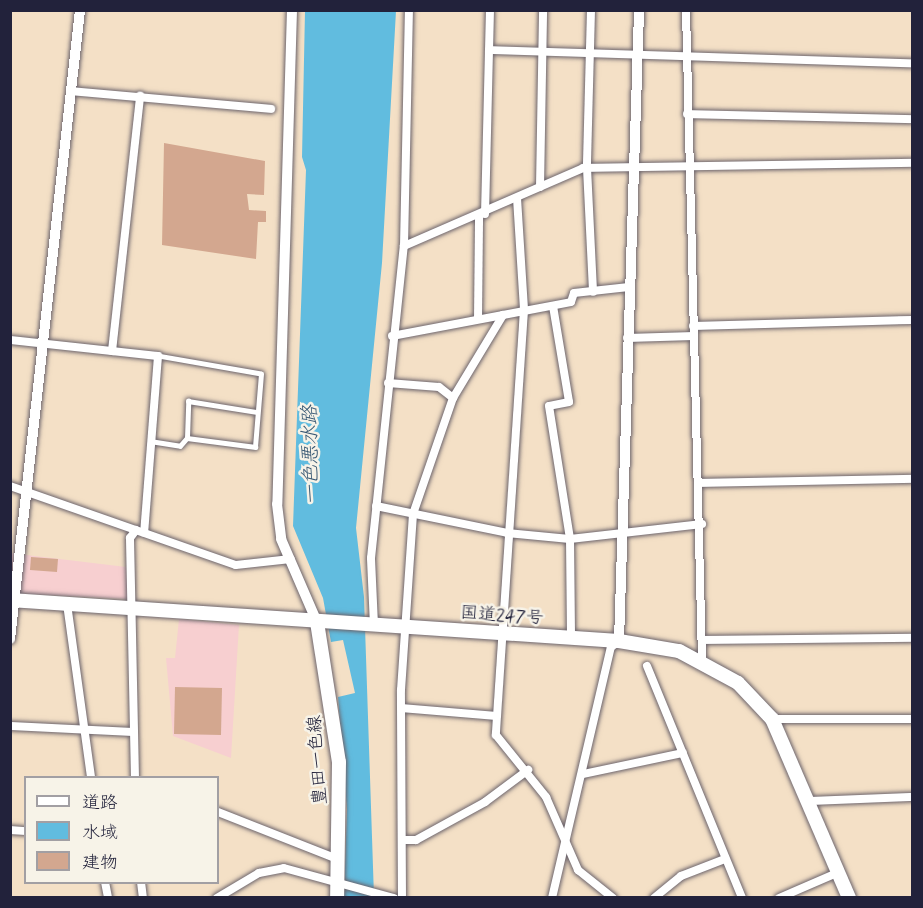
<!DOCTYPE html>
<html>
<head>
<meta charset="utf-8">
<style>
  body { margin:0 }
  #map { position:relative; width:923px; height:908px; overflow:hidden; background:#f4e0c6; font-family:Mynerve,"Klee One",sans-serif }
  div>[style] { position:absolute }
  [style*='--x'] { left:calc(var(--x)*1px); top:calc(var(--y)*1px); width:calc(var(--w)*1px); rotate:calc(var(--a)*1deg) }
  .built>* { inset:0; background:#f7cfd0 }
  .water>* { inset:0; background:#61bcdf }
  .building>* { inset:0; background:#d3a78f }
  .roads { filter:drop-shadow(0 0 2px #6c646c) drop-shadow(0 0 2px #6c646c) }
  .service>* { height:4.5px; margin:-2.25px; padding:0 2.25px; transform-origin:2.25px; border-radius:2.25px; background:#fff }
  .minor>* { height:8px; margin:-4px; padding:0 4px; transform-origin:4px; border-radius:4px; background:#fff }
  .tertiary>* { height:10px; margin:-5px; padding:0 5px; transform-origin:5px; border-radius:5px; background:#fff }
  .primary>* { height:14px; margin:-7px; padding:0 7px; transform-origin:7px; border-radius:7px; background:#fff }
  .trunk>* { height:14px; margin:-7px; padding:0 7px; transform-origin:7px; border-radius:7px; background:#fff }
  span { translate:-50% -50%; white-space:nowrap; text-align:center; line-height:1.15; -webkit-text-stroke:5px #f7f3e8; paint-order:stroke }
  .street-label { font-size:18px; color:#22223b }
  .water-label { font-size:20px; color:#385874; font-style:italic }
  .frame { position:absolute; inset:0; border:12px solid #22223b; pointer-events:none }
  .legend { position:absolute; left:24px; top:776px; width:195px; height:108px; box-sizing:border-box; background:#f7f3e8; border:2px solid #a29fa3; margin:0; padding:8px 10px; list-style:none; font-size:18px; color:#22223b }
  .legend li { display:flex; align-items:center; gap:12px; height:30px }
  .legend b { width:30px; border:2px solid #a29fa3 }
</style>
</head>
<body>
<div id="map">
  <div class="built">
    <i style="clip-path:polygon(10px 553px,126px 567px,128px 599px,11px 593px)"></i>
    <i style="clip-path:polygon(179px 619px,239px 625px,231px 758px,173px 736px,166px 658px,175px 658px)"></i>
  </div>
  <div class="water">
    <i style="clip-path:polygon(305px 11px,396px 11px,382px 263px,356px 528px,364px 597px,374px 897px,344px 897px,347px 809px,338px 697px,355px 693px,343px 640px,331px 642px,323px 598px,293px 526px,306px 170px,302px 157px)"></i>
  </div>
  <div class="building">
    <i style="clip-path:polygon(164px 143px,265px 161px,264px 195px,247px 194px,249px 210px,266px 211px,266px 222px,258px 222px,256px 259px,162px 245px)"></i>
    <i style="clip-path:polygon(31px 557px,58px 559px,57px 572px,30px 570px)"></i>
    <i style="clip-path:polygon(175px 687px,222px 688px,221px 735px,174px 734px)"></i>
  </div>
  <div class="roads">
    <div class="service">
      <i style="--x:187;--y:438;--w:37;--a:-88"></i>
      <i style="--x:188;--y:401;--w:70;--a:9.1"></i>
      <i style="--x:150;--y:441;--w:30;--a:9"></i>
      <i style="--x:180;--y:446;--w:11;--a:-49"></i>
      <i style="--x:187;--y:438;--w:69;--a:7.5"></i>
      <i style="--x:255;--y:447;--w:73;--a:-85.3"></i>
      <i style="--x:261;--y:374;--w:105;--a:-170.1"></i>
    </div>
    <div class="minor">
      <i style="--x:591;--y:10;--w:158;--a:91.5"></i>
      <i style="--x:587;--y:168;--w:124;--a:87.2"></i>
      <i style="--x:686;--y:10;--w:650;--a:88.59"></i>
      <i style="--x:489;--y:50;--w:423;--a:1.8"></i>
      <i style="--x:71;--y:91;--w:201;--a:5.1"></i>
      <i style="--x:687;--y:114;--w:225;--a:1.3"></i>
      <i style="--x:540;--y:187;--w:177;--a:-89"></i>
      <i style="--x:517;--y:198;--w:112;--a:86.4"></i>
      <i style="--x:524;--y:310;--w:426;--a:93.8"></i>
      <i style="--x:496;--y:735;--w:80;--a:51.1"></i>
      <i style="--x:546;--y:797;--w:80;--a:66.3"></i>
      <i style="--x:578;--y:870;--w:45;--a:38.7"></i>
      <i style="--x:485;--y:214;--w:204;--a:-88.6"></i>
      <i style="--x:404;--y:246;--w:195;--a:-23.5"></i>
      <i style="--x:583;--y:168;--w:329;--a:-0.9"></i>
      <i style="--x:553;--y:306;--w:97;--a:80.5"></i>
      <i style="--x:569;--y:402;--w:20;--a:169"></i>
      <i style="--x:549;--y:406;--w:135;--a:81"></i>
      <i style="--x:570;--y:539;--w:100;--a:89.4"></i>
      <i style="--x:478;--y:318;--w:101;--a:-89.4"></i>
      <i style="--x:693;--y:326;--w:219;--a:-1.6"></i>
      <i style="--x:392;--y:336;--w:113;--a:-10.7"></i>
      <i style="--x:627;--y:338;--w:67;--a:-1.7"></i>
      <i style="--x:10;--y:340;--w:149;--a:6.2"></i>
      <i style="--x:158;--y:356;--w:177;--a:94.5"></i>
      <i style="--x:112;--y:351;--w:257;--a:-83.7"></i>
      <i style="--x:388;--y:383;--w:51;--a:4.5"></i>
      <i style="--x:439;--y:387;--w:18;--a:38"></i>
      <i style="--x:700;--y:483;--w:212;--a:-1.1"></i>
      <i style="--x:10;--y:486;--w:239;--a:19.3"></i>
      <i style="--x:236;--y:565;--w:55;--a:-6.2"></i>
      <i style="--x:376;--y:506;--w:134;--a:11.6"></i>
      <i style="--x:507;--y:533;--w:63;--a:5.4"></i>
      <i style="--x:570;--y:539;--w:133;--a:-6.5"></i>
      <i style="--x:67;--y:604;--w:176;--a:82.1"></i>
      <i style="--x:374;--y:625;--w:67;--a:-92.6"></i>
      <i style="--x:371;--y:558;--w:314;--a:-84"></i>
      <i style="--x:404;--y:246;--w:236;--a:-88.8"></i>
      <i style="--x:704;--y:640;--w:208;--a:-0.6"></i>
      <i style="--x:647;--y:666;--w:251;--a:67.7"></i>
      <i style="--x:401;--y:708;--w:96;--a:4.8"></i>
      <i style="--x:772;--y:719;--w:140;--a:0"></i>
      <i style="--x:10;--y:726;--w:124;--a:2.8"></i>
      <i style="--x:583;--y:774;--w:102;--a:-11.9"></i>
      <i style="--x:135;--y:778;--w:240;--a:-91.2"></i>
      <i style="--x:130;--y:538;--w:10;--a:-53"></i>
      <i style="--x:808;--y:801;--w:104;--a:-2.2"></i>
      <i style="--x:218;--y:812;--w:131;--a:21.5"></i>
      <i style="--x:10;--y:830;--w:16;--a:4"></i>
      <i style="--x:404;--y:840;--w:12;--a:0"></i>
      <i style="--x:416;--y:840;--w:79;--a:-28.8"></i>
      <i style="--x:485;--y:802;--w:54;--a:-36.7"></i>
      <i style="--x:105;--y:882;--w:16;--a:79"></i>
      <i style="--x:141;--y:882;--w:16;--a:83"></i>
      <i style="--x:217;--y:898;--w:49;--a:-30.8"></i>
      <i style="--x:259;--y:873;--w:25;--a:-11"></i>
      <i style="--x:284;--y:868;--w:114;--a:15.3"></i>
      <i style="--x:402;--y:898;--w:208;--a:-90.3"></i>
      <i style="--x:401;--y:690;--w:176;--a:-86.1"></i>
      <i style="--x:413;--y:514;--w:123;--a:-71"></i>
      <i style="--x:453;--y:398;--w:97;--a:-58.9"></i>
      <i style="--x:503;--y:315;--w:69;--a:-10.8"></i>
      <i style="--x:571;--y:302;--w:9;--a:-72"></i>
      <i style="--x:574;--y:293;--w:55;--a:-6.2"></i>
      <i style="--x:552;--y:898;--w:258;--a:-76.8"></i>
      <i style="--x:611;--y:647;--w:9;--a:-36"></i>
      <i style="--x:654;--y:898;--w:35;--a:-39"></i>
      <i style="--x:681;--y:876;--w:47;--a:-21.1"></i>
      <i style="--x:779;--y:898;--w:65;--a:-23.4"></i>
    </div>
    <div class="tertiary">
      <i style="--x:292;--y:10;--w:494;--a:91.7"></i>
      <i style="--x:277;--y:504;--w:35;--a:83"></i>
      <i style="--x:281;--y:539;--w:90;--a:66.6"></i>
      <i style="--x:10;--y:639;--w:633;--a:-83.65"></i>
      <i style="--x:619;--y:641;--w:631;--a:-88.18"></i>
    </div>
    <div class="primary">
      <i style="--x:317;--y:622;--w:142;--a:81.1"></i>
      <i style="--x:339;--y:762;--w:136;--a:90.8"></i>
    </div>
    <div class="trunk">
      <i style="--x:10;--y:600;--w:610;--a:3.85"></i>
      <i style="--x:619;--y:641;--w:61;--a:9.5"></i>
      <i style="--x:679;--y:651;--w:67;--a:28.5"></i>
      <i style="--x:738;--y:683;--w:50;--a:46.6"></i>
      <i style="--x:772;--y:719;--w:195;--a:66.7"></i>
    </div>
  </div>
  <div class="street-label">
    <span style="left:502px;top:616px;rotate:4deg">国道247号</span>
    <span style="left:318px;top:760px;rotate:-94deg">豊田一色線</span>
  </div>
  <div class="water-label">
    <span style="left:311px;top:455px;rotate:-91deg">一色悪水路</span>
  </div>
  <div class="frame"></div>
  <ul class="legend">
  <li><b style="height:8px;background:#fff"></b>道路</li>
  <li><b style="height:16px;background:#61bcdf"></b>水域</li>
  <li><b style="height:16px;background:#d3a78f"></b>建物</li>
  </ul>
</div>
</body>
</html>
